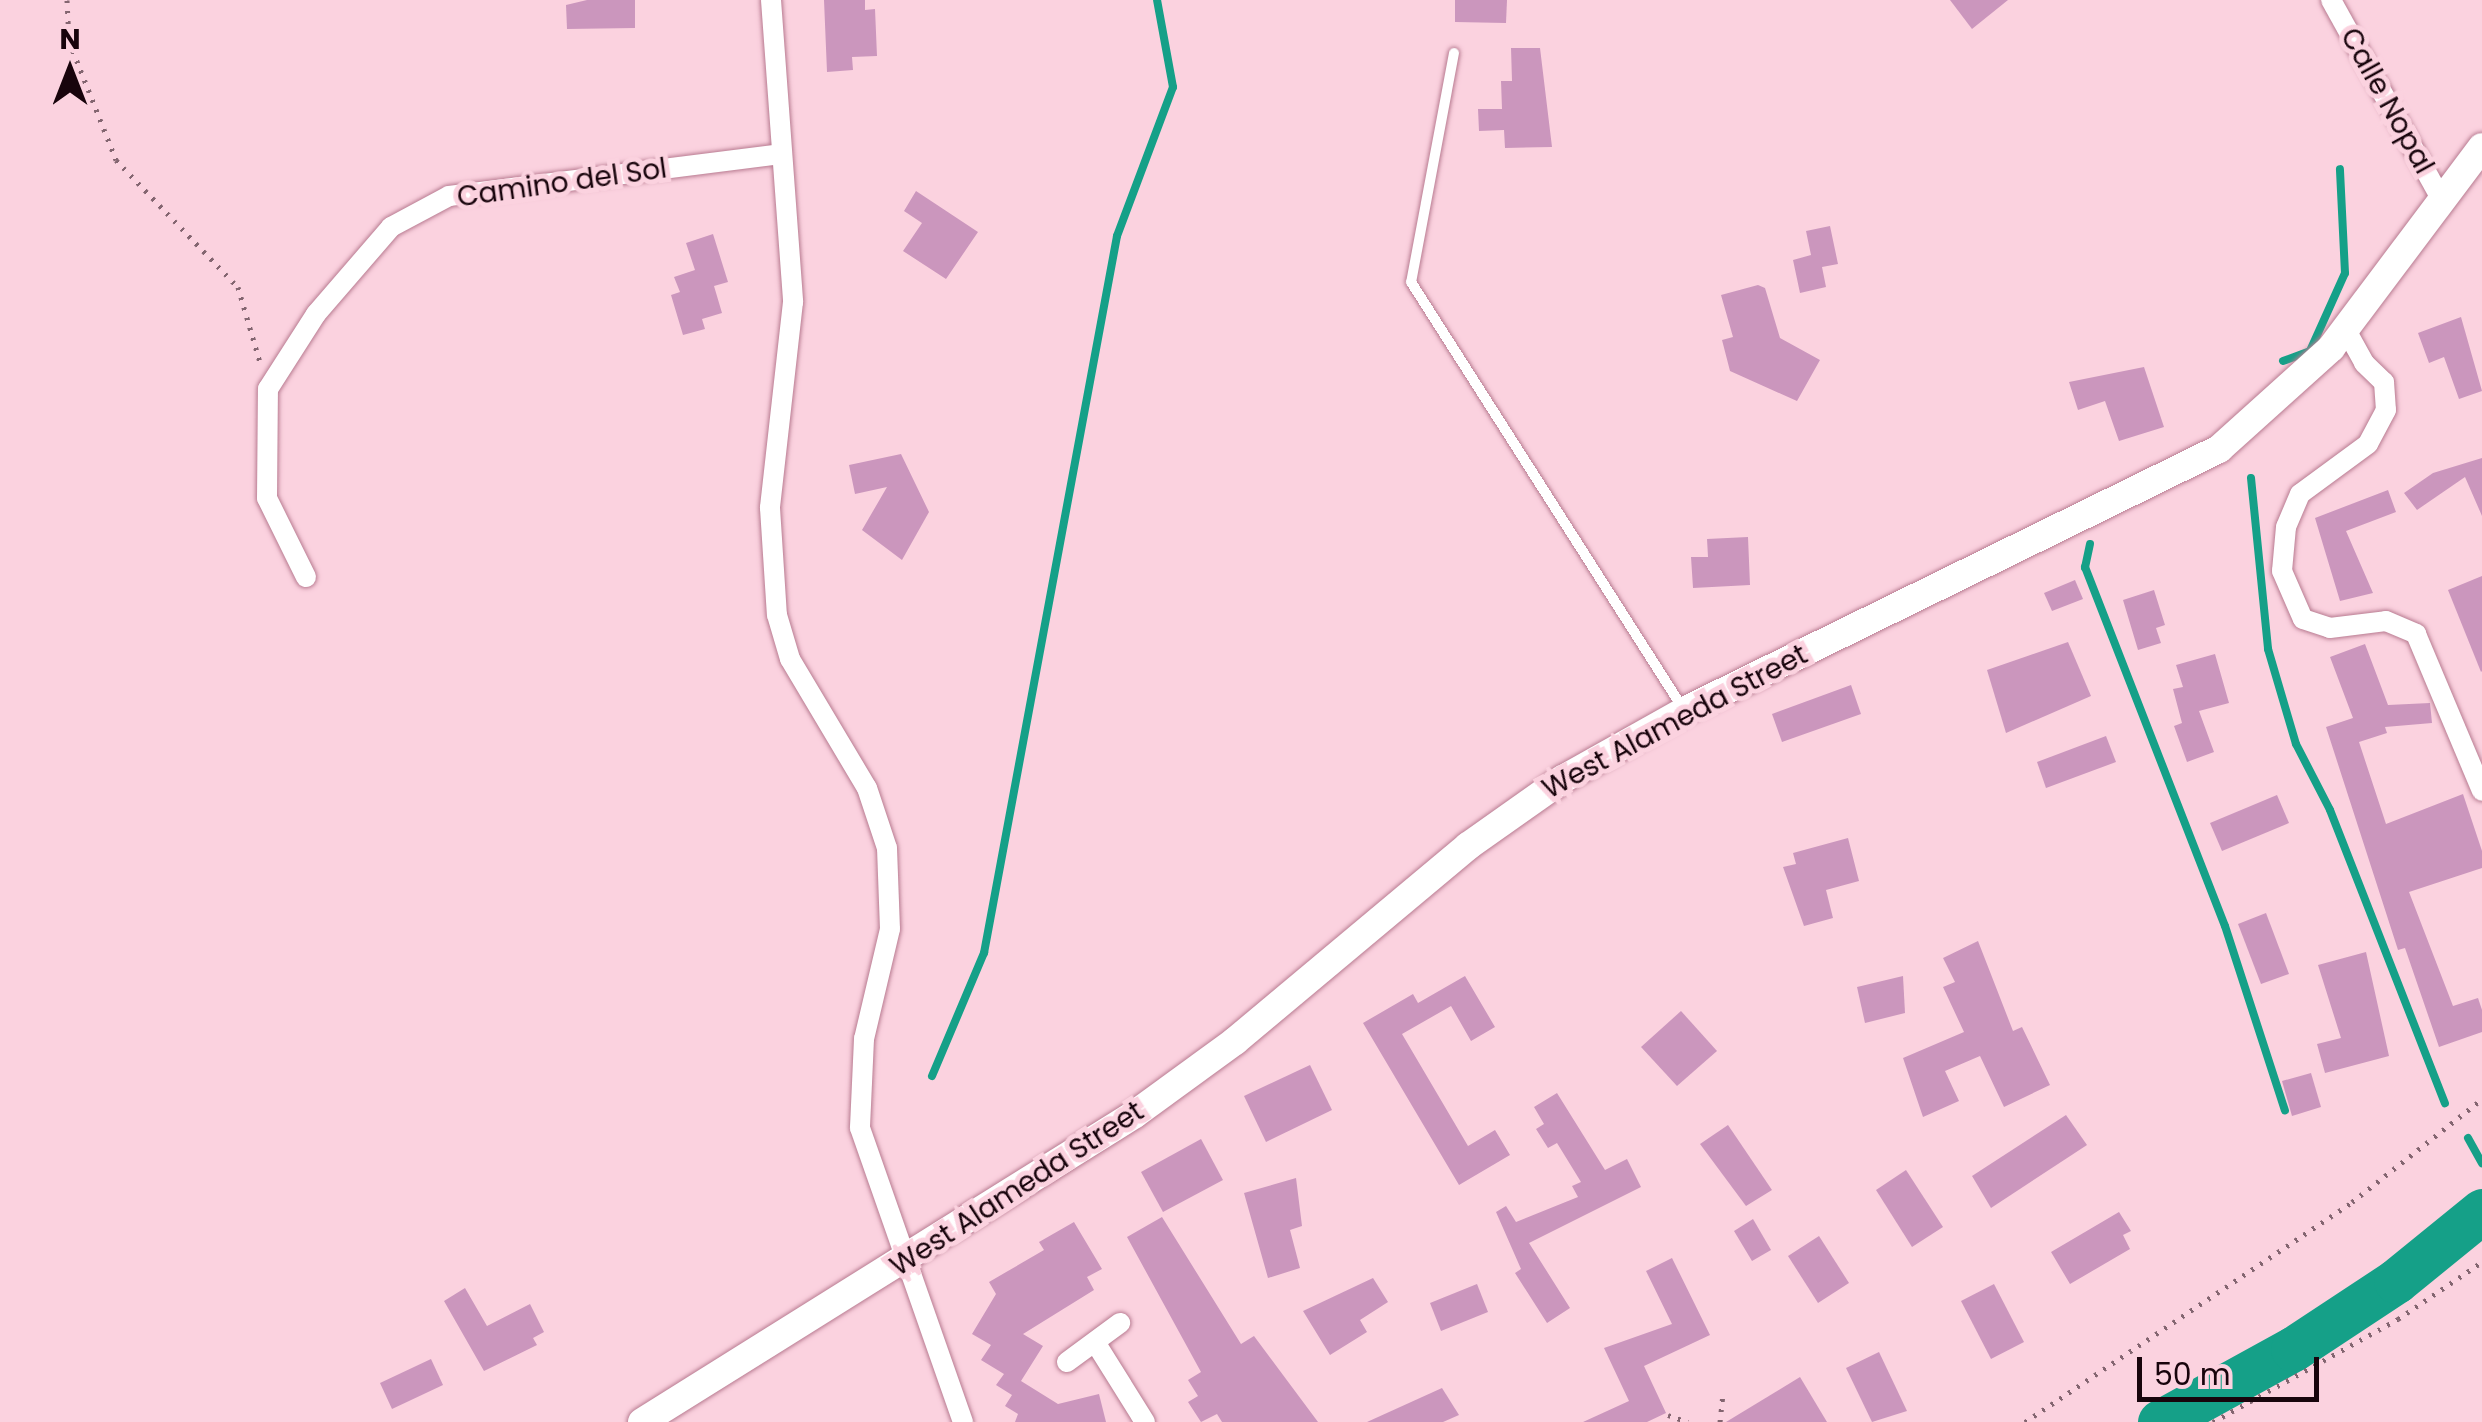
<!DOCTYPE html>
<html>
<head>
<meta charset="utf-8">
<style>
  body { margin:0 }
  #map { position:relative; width:2482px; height:1422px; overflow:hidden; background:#fbd2df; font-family:Poppins,sans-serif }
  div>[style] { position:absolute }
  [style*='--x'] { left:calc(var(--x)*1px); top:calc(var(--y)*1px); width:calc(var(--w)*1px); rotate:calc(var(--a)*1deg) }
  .stream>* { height:8px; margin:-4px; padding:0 4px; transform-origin:4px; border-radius:4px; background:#15a088 }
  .river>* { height:45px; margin:-22.5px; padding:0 22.5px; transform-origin:22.5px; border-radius:22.5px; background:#15a088 }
  .building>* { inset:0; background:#cb96bd }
  .path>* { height:5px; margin-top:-2.5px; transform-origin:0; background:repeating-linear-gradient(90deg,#836570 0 2.5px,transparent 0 10.5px) }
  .roads { filter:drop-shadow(0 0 2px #b87b91) drop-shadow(0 0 2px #b87b91) }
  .service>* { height:10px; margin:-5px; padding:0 5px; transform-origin:5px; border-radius:5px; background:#fff }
  .minor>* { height:20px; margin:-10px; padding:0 10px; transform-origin:10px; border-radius:10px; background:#fff }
  .tertiary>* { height:28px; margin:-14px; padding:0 14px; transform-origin:14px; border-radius:14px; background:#fff }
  span { translate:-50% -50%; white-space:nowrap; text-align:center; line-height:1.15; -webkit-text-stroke:10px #fbd2df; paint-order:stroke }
  .street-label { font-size:28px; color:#18040c }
  .north { position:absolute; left:20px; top:20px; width:100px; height:100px; -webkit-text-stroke:8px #fbd2df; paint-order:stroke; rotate:0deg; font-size:28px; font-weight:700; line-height:40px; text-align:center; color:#18040c }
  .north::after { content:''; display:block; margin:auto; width:35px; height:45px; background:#18040c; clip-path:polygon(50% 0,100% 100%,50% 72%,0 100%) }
  .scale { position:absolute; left:2137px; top:1357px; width:182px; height:45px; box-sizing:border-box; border:5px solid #18040c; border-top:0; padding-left:12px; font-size:30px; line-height:35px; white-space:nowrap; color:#18040c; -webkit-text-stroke:8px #fbd2df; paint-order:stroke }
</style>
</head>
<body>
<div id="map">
  <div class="stream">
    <i style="--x:2283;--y:361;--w:29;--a:-20"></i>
    <i style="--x:2310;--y:351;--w:85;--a:-65.8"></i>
    <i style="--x:2345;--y:273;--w:104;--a:-92.8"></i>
    <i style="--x:2251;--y:478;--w:172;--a:84.3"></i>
    <i style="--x:2268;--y:649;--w:99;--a:73.6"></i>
    <i style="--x:2296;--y:744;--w:74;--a:62.7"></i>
    <i style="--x:2330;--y:810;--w:315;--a:68.6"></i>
    <i style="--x:2090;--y:544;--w:24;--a:102"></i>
    <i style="--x:2085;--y:567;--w:385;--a:68.7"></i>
    <i style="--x:2225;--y:926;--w:194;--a:72"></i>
    <i style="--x:932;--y:1076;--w:134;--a:-67.1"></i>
    <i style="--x:984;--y:953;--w:729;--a:-79.49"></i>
    <i style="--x:1117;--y:236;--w:159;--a:-69.4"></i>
    <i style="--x:1173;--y:87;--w:88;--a:-100.4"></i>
    <i style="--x:2468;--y:1138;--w:29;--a:61"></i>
  </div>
  <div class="river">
    <i style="--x:2160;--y:1422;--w:152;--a:-28.8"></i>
    <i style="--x:2293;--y:1349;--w:123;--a:-33.4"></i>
    <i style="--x:2396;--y:1281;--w:111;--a:-39.1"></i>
  </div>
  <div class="building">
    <i style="clip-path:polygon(587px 0,635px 0,635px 28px,567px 29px,566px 5px)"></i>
    <i style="clip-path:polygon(824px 0,865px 0,865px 10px,875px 9px,877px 56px,852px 57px,853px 70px,827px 72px)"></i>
    <i style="clip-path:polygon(1455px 0,1507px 0,1506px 23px,1455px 22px)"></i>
    <i style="clip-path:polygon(1950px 0,2008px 0,1972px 29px)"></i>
    <i style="clip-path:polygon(1511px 48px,1540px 48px,1552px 147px,1505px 148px,1504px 130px,1479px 131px,1478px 109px,1502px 109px,1501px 81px,1512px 81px)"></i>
    <i style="clip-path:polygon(916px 191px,978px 232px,946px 279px,903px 251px,922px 223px,904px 211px)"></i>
    <i style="clip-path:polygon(1830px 226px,1838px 264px,1822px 267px,1826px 287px,1800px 293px,1793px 260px,1811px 255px,1806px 231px)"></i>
    <i style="clip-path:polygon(713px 234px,728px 282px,714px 286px,722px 313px,702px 319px,705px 329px,683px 335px,671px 295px,680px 292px,674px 277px,695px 270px,686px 243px)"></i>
    <i style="clip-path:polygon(1758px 285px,1765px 288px,1780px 338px,1820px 360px,1797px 401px,1730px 371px,1722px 340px,1733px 337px,1721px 295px)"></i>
    <i style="clip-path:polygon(2461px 317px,2482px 391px,2459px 399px,2444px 357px,2429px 363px,2418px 333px)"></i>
    <i style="clip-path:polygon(2144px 367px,2164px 427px,2119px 441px,2105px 401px,2078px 410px,2069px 382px)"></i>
    <i style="clip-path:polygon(901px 454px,929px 512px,902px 560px,862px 530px,887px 487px,855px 494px,849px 465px)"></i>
    <i style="clip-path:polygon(2482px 458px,2482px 516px,2465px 477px,2417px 510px,2404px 493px,2433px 473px)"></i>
    <i style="clip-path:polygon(2388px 490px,2396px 512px,2346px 531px,2373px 593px,2340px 601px,2315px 518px)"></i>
    <i style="clip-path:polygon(1748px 537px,1750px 585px,1693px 588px,1691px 557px,1708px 557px,1707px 539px)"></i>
    <i style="clip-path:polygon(2482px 576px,2482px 671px,2481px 672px,2448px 590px)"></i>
    <i style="clip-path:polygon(2075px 580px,2083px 599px,2052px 611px,2044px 593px)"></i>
    <i style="clip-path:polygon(2154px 590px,2165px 625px,2156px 628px,2161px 643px,2138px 650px,2123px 600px)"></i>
    <i style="clip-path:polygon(2068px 642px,2091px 696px,2006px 733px,1987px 670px)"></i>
    <i style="clip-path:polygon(2365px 644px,2388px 705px,2430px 703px,2432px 723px,2385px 727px,2387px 733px,2359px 742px,2386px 824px,2463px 794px,2482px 851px,2482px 868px,2409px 892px,2453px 1006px,2478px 998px,2482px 1010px,2482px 1032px,2439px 1047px,2405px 948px,2398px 950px,2326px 727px,2353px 718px,2330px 657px)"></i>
    <i style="clip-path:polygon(2215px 654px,2229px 703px,2199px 711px,2214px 752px,2187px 762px,2174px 726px,2182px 723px,2173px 689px,2183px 687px,2176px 665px)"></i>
    <i style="clip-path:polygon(1851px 685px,1861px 714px,1782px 742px,1772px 714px)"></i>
    <i style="clip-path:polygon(2106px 736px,2116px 762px,2046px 788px,2037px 762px)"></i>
    <i style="clip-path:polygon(2277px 795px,2289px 823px,2222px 851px,2210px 823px)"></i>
    <i style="clip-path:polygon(1848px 838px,1859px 881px,1826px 890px,1833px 918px,1804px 926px,1783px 867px,1796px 864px,1793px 853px)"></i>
    <i style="clip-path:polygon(2266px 913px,2289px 974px,2261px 984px,2238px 924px)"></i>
    <i style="clip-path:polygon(1978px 941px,2013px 1031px,2022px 1027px,2050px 1085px,2004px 1107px,1980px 1056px,1945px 1071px,1959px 1101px,1923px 1117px,1903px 1058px,1964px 1032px,1943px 987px,1955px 982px,1943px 958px)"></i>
    <i style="clip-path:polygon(2366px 952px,2389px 1056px,2325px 1073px,2317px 1044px,2341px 1038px,2318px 965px)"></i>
    <i style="clip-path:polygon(1465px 976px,1495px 1027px,1471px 1041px,1451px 1006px,1402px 1034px,1468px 1146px,1495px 1130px,1510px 1155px,1459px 1185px,1363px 1023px,1413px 994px,1418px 1003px)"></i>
    <i style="clip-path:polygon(1903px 976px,1905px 1013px,1865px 1023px,1857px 987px)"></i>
    <i style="clip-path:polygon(1681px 1011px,1717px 1051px,1677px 1086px,1641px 1047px)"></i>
    <i style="clip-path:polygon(1310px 1065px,1332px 1110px,1266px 1142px,1244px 1096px)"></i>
    <i style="clip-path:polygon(2311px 1073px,2321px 1107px,2292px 1116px,2282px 1081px)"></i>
    <i style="clip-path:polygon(1557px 1093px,1605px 1170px,1627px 1159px,1641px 1187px,1529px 1243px,1570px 1308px,1547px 1323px,1515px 1273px,1521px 1269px,1496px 1212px,1506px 1206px,1516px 1222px,1578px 1197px,1572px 1186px,1581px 1182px,1557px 1143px,1548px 1148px,1536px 1129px,1544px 1124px,1534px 1107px)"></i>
    <i style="clip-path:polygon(2066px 1115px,2087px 1145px,1991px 1208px,1972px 1176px)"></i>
    <i style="clip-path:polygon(1728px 1125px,1772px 1190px,1746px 1206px,1700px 1144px)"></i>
    <i style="clip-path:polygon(1201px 1139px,1223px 1180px,1163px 1212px,1141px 1172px)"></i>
    <i style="clip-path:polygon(1906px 1170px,1943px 1227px,1912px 1247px,1876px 1190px)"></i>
    <i style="clip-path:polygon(1296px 1178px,1302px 1226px,1290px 1230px,1300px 1268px,1268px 1278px,1244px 1193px)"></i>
    <i style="clip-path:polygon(2119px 1212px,2131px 1231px,2123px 1235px,2130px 1249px,2070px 1284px,2051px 1252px)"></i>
    <i style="clip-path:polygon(1162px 1217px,1241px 1344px,1254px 1336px,1318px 1422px,1222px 1422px,1217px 1414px,1201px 1422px,1188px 1402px,1198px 1396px,1188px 1380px,1201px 1372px,1127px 1237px)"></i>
    <i style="clip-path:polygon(1753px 1219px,1771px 1250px,1752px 1261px,1734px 1231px)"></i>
    <i style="clip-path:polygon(1074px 1222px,1102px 1269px,1087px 1277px,1094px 1290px,1023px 1334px,1043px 1346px,1021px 1381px,1058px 1404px,1099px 1394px,1106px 1422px,1015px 1422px,1018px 1414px,1005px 1406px,1012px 1395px,996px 1385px,1004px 1374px,981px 1360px,991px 1345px,972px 1334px,996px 1294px,989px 1282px,1044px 1250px,1039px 1242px)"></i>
    <i style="clip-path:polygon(1819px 1236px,1849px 1283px,1818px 1303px,1788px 1256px)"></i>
    <i style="clip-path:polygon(1672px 1258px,1710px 1335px,1644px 1366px,1666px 1413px,1647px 1422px,1583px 1422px,1629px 1401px,1604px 1348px,1672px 1324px,1646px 1271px)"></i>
    <i style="clip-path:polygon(1373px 1278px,1388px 1302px,1360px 1320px,1367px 1332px,1330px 1355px,1303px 1311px)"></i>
    <i style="clip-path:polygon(1477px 1284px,1488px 1312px,1441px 1331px,1430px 1303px)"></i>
    <i style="clip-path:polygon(1994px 1284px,2024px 1342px,1991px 1359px,1961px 1301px)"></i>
    <i style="clip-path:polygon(465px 1288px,487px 1326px,530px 1304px,544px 1332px,533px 1338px,537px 1345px,484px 1371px,444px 1301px)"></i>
    <i style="clip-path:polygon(1879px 1352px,1907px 1411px,1872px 1422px,1846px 1368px)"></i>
    <i style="clip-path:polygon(431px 1359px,443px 1385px,392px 1409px,380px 1383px)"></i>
    <i style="clip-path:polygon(1800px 1377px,1827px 1422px,1726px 1422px)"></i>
    <i style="clip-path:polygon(1442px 1388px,1459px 1415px,1443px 1422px,1367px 1422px)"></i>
  </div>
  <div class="path">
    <i style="--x:67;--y:0;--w:41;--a:87.2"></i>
    <i style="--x:69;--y:41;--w:128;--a:68.4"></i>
    <i style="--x:116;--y:160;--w:176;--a:46.2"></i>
    <i style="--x:238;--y:287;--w:78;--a:73.7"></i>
    <i style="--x:1668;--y:1415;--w:21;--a:19"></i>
    <i style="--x:1720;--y:1422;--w:31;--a:-84"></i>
    <i style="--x:2025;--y:1422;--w:394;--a:-33.9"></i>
    <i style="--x:2352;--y:1202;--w:166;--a:-38.4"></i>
    <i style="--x:2213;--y:1422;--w:212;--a:-29.1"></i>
    <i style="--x:2398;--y:1319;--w:102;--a:-34.2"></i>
  </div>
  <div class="roads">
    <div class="service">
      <i style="--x:1454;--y:53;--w:233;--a:100.6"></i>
      <i style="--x:1411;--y:282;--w:508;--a:57.47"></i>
    </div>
    <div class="minor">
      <i style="--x:771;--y:0;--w:303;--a:85.8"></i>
      <i style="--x:793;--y:302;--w:207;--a:96.4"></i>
      <i style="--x:770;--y:508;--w:107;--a:86.3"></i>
      <i style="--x:777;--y:615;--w:46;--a:73.5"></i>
      <i style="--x:790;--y:659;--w:150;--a:59.2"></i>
      <i style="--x:867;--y:788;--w:63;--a:71.6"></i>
      <i style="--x:887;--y:848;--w:81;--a:87.9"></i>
      <i style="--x:890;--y:929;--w:113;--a:103.3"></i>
      <i style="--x:864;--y:1039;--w:89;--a:92.6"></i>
      <i style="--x:860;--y:1128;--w:312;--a:70.7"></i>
      <i style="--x:2331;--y:0;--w:231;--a:61"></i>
      <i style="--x:2346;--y:330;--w:38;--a:61"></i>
      <i style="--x:2364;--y:363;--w:28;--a:44"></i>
      <i style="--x:2384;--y:382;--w:28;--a:86"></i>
      <i style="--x:2386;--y:410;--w:38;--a:118"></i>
      <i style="--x:2368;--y:444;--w:84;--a:143.7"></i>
      <i style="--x:2300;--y:494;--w:36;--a:113"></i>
      <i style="--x:2286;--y:527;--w:44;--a:95.2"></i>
      <i style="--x:2282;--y:571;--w:52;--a:66.4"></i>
      <i style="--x:2303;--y:619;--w:28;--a:18"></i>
      <i style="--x:2330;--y:628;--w:56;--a:-7.1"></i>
      <i style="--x:2386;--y:621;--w:33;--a:23"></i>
      <i style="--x:2416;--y:634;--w:170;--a:67.2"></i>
      <i style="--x:306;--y:577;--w:88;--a:-116.3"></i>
      <i style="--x:267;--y:498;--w:109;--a:-89.5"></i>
      <i style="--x:268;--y:389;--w:89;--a:-57.4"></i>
      <i style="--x:316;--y:314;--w:115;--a:-49.2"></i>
      <i style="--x:391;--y:227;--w:66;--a:-28.1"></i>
      <i style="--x:449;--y:196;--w:334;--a:-7.2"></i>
      <i style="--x:1095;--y:1342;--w:94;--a:58"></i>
      <i style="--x:1067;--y:1362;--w:66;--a:-36.3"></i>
    </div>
    <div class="tertiary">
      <i style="--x:642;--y:1422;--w:581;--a:-31.99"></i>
      <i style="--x:1135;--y:1114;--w:124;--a:-36.1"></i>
      <i style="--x:1235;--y:1041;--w:304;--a:-39.9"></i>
      <i style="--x:1468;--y:846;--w:116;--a:-35.2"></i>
      <i style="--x:1563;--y:779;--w:139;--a:-29.3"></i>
      <i style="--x:1684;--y:711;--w:596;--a:-26.09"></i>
      <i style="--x:2219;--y:449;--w:151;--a:-42"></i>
      <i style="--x:2331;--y:348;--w:251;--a:-53.1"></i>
    </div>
  </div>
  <div class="street-label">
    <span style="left:2387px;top:101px;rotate:61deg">Calle Nopal</span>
    <span style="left:562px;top:183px;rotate:-8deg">Camino del Sol</span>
    <span style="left:1675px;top:722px;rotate:-28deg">West Alameda Street</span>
    <span style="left:1017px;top:1189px;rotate:-33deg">West Alameda Street</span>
  </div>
  <div class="north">N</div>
  <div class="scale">50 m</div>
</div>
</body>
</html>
